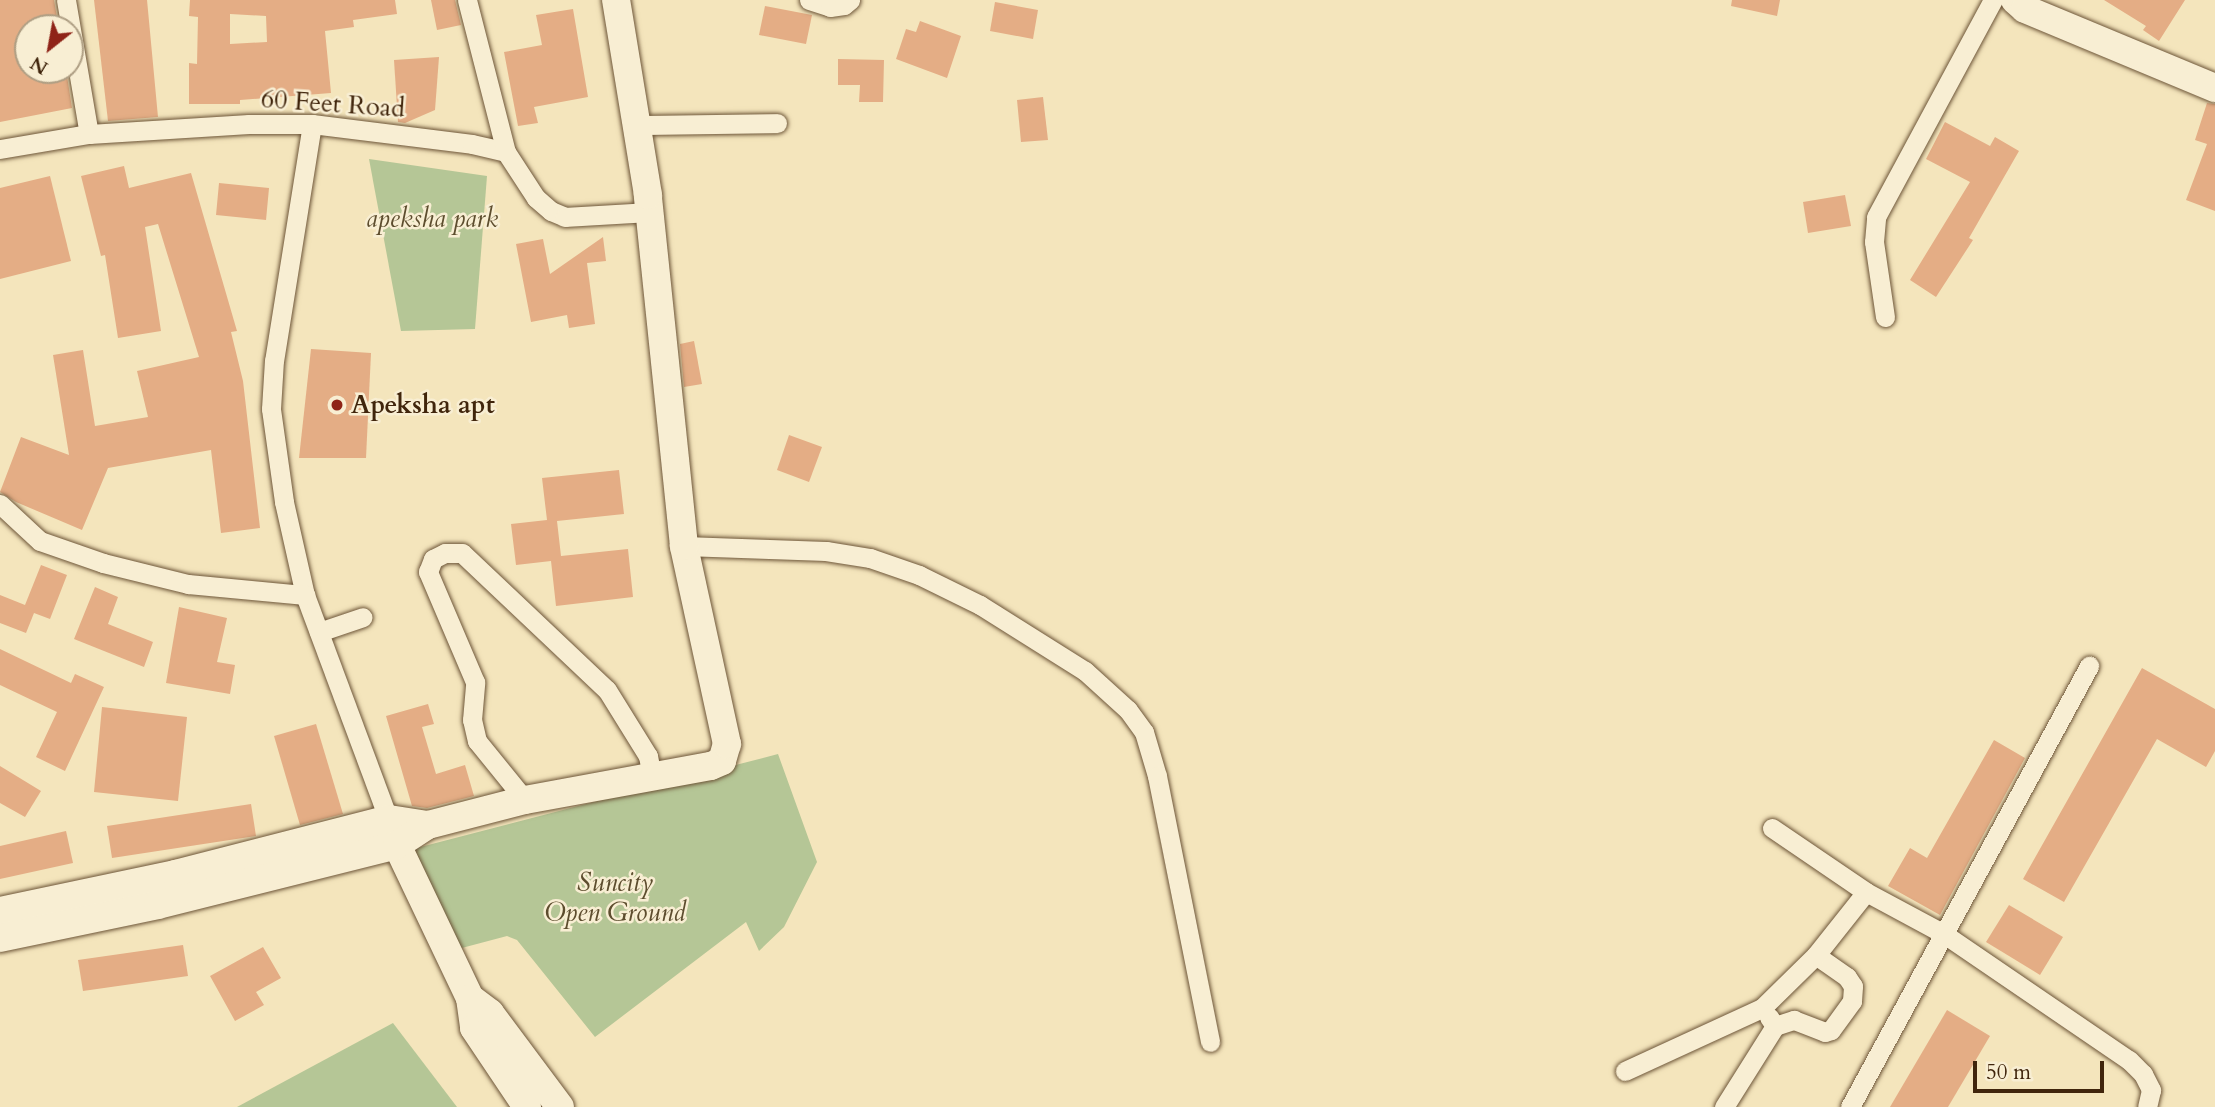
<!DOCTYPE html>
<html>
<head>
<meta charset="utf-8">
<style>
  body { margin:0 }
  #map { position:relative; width:2215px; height:1107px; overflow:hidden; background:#f4e5bc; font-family:Cardo,serif }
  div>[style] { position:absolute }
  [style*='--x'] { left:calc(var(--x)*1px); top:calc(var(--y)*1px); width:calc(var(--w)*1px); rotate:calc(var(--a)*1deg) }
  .green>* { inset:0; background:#b5c696 }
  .building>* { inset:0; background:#e4ad85 }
  .roads { filter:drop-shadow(0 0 2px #6d5538) drop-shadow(0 0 2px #6d5538) }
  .street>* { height:19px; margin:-9.5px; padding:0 9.5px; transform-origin:9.5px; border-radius:9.5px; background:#f8eed3 }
  .secondary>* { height:28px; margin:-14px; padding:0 14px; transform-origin:14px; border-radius:14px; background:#f8eed3 }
  .dots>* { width:19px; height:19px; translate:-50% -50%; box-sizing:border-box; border:4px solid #f8eed3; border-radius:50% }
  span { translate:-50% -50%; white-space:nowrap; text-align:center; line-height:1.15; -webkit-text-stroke:5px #f8eed3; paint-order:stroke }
  .street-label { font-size:26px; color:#40250c }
  .park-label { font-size:26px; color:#5d4d2e; font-style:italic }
  .poi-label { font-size:26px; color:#40250c; font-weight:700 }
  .left { translate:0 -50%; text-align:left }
  .north { position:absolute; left:14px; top:14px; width:70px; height:70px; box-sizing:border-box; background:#f8eed3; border:2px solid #ae9e83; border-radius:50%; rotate:211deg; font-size:19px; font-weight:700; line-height:28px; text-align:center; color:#40250c }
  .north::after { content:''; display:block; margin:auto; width:24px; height:32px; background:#8f2418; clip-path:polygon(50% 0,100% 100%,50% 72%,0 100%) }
  .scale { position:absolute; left:1973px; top:1061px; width:131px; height:32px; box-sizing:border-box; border:4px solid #40250c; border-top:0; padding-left:9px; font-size:21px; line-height:24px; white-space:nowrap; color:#40250c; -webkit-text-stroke:5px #f8eed3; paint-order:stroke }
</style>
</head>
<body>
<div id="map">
  <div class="green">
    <i style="clip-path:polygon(369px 159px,487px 176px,475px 329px,401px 331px)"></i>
    <i style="clip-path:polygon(778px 754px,817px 862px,784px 927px,759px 951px,746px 922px,595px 1037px,517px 940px,507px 936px,458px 949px,405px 851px)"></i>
    <i style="clip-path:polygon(393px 1023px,457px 1107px,237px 1107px)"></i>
  </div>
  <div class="building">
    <i style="clip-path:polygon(0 0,54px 0,58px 23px,28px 28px,28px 76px,66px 70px,72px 108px,0 122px)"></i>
    <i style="clip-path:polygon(94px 0,147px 0,158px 117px,108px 121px)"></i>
    <i style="clip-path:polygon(evenodd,190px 0,395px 0,397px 14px,353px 20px,354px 27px,325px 31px,331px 93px,240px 100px,240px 104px,189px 104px,189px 63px,197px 64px,198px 17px,189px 16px,190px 0,230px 14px,266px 16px,267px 42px,230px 44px,230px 14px)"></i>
    <i style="clip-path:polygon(431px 0,455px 0,461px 25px,437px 30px)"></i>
    <i style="clip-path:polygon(1732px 0,1780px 0,1777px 16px,1731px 6px)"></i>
    <i style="clip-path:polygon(2104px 0,2185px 0,2159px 41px,2143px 30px,2146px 26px)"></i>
    <i style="clip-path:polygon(995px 2px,1038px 10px,1033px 39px,990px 31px)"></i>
    <i style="clip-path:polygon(765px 6px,812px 15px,806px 44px,759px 35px)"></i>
    <i style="clip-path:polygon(573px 9px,588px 97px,534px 107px,538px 123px,518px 126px,504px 52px,542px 45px,536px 15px)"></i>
    <i style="clip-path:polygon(920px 21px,961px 36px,947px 78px,896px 59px,906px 29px,916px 32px)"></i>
    <i style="clip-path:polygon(439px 57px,435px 110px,405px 123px,398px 122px,394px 60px)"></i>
    <i style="clip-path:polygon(838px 59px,884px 60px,883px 102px,859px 102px,860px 85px,838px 85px)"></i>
    <i style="clip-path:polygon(1043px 97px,1048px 140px,1021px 142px,1017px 100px)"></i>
    <i style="clip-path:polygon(2207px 103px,2215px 104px,2215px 211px,2186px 200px,2207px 144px,2195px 140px)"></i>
    <i style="clip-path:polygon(1945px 122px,1990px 146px,1995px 137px,2019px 151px,1969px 238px,1973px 240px,1936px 297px,1910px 280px,1970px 182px,1926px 159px)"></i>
    <i style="clip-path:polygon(124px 166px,129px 188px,191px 173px,237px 331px,231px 332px,243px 381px,260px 528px,221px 533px,211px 450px,108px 468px,82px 530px,16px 502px,0 492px,21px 437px,69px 455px,53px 355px,83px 350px,95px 426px,148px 417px,137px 371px,199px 357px,158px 224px,145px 227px,161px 331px,118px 338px,105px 255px,101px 256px,81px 176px)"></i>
    <i style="clip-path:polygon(50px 176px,71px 261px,0 279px,0 188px)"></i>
    <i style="clip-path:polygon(219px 183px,269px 188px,266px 220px,216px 215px)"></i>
    <i style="clip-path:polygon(1845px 195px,1851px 226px,1808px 233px,1803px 202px)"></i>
    <i style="clip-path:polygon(603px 237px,606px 261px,587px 263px,595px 324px,569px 328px,567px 315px,531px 322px,516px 244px,543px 239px,550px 274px)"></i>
    <i style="clip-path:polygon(694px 341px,702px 384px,684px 387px,680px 344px)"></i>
    <i style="clip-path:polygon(311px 349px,371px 353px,366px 458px,299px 458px)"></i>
    <i style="clip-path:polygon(789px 435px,822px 447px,809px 482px,777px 470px)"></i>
    <i style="clip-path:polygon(619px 470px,624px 514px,557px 521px,561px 556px,628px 549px,633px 597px,556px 606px,551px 561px,516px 565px,511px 524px,547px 520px,542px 478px)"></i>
    <i style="clip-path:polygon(41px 565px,67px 575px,50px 619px,34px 613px,26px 633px,0 623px,0 595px,25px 605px)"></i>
    <i style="clip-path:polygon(95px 587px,118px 597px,108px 624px,153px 642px,144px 667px,74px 639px)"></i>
    <i style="clip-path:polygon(179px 607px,227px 618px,217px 662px,235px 665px,230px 694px,166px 683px)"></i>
    <i style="clip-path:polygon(0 649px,71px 683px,75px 674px,104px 687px,65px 771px,36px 757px,57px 712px,0 685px)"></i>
    <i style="clip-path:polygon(2142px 668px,2215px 709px,2215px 751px,2206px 767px,2157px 739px,2064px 902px,2023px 879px)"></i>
    <i style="clip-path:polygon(428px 704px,434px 724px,422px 727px,436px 774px,465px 765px,474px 796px,427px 808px,412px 806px,386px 716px)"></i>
    <i style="clip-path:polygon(102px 707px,187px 717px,178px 801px,94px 792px)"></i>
    <i style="clip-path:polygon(316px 724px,343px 814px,300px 825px,274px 736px)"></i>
    <i style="clip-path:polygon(1994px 740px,2025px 758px,1940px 915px,1888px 886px,1910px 848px,1927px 858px)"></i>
    <i style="clip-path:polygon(0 766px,41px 791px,25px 817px,0 803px)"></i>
    <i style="clip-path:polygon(251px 804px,256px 836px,112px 858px,107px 826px)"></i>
    <i style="clip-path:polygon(66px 831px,73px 863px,0 879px,0 846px)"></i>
    <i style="clip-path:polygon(2009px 905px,2063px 937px,2040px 975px,1986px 942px)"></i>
    <i style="clip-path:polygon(183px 945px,188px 976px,83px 991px,78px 960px)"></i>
    <i style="clip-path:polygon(263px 947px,281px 978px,256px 992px,264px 1005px,235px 1021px,210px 976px)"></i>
    <i style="clip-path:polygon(1947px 1010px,1990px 1036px,1948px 1107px,1890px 1107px)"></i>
  </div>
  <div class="roads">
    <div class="street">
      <i style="--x:66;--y:0;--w:136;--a:80.3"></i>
      <i style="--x:809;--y:0;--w:22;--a:18"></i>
      <i style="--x:830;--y:7;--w:14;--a:-8"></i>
      <i style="--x:844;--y:5;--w:8;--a:-40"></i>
      <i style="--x:312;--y:124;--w:239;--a:99.1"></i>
      <i style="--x:274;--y:360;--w:49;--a:93.5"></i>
      <i style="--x:271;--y:409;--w:94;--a:82"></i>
      <i style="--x:284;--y:502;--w:95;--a:77.3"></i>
      <i style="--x:305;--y:595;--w:250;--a:69.6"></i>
      <i style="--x:636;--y:125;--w:141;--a:-0.8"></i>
      <i style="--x:0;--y:149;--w:90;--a:-9.6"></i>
      <i style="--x:89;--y:134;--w:160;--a:-3.6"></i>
      <i style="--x:249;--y:124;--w:63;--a:0"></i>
      <i style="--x:312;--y:124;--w:161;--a:7.1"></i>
      <i style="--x:472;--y:144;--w:35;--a:13"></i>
      <i style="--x:506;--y:152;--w:157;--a:-104.4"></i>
      <i style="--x:506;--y:152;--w:55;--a:56.9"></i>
      <i style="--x:536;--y:198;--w:20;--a:41"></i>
      <i style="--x:551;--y:211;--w:15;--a:23"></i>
      <i style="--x:565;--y:217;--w:84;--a:-3.4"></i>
      <i style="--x:1885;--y:317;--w:76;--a:-98.3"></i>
      <i style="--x:1874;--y:242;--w:25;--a:-85"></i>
      <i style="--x:1876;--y:217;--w:247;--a:-61.7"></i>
      <i style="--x:0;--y:504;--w:54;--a:42.8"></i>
      <i style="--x:40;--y:541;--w:67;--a:19.2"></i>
      <i style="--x:103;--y:563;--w:88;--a:13.9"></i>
      <i style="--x:188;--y:584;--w:118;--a:5.4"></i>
      <i style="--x:684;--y:546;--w:142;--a:2"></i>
      <i style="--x:826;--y:551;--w:45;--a:9"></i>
      <i style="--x:870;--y:558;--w:52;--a:19.1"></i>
      <i style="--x:919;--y:575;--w:68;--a:26.2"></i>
      <i style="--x:980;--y:605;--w:124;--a:32.2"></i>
      <i style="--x:1085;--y:671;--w:58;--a:42.2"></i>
      <i style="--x:1128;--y:710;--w:27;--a:54"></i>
      <i style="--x:1144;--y:732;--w:46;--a:73.5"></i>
      <i style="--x:1157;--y:776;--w:271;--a:78.7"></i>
      <i style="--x:319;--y:632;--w:46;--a:-18.8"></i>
      <i style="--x:525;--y:800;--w:76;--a:-129.1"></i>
      <i style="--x:477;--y:741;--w:22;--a:-103"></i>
      <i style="--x:472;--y:720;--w:38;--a:-85"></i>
      <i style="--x:475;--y:682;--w:120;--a:-113.1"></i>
      <i style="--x:428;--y:572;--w:14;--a:-69"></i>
      <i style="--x:433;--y:559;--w:13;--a:-27"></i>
      <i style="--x:445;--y:553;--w:17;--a:0"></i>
      <i style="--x:462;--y:553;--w:199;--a:43.4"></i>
      <i style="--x:607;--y:690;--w:78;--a:58.2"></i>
      <i style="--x:648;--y:756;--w:21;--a:79"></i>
      <i style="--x:1772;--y:828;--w:114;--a:34.2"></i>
      <i style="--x:1866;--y:892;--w:89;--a:28.3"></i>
      <i style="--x:1944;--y:934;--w:224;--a:34.3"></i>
      <i style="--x:2129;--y:1060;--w:20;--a:45"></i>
      <i style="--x:2143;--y:1074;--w:18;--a:63"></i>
      <i style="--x:2151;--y:1090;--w:17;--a:103"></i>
      <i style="--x:1775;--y:1026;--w:20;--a:-18"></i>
      <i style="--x:1794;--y:1020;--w:33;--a:21"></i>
      <i style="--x:1825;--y:1032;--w:6;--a:-18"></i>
      <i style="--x:1831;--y:1030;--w:36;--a:-54"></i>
      <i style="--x:1852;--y:1001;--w:15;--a:-86"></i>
      <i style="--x:1853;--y:986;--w:11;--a:-124"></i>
      <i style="--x:1847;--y:977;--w:38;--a:-145"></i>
      <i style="--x:1625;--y:1071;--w:151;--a:-24.7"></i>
      <i style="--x:1762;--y:1008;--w:76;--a:-44.5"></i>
      <i style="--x:1816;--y:955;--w:80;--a:-51.6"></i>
      <i style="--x:1724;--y:1107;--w:96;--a:-57.8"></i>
      <i style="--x:1775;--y:1026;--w:11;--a:-124"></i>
      <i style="--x:1850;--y:1107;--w:502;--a:-61.54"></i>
    </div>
    <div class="secondary">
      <i style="--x:2015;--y:0;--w:13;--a:42"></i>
      <i style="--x:2025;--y:9;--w:206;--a:22.6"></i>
      <i style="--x:397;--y:845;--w:170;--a:64.5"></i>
      <i style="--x:470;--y:998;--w:30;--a:82"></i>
      <i style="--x:474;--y:1028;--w:95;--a:56.1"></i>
      <i style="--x:0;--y:911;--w:179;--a:-11.9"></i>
      <i style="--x:175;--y:874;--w:221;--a:-14.4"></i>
      <i style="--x:389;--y:819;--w:39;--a:9"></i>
      <i style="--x:0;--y:938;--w:161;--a:-11.8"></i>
      <i style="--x:158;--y:905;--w:246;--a:-14.1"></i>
      <i style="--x:397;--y:845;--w:37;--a:-33"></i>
      <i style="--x:428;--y:825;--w:100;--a:-14.5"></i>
      <i style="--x:525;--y:800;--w:189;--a:-10.4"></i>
      <i style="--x:711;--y:766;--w:12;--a:-24"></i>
      <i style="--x:722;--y:761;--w:18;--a:-74"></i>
      <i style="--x:727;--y:744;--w:203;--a:-102.3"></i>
      <i style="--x:684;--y:546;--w:353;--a:-95.9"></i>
      <i style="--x:648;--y:195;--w:198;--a:-99.3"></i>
      <i style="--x:470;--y:998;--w:25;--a:37"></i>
      <i style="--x:490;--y:1013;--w:117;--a:53.3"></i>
    </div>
  </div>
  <div class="dots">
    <i style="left:337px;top:405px;background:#8f2418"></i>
  </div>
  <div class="street-label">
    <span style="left:333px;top:104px;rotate:4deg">60 Feet Road</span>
  </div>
  <div class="park-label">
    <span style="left:432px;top:219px">apeksha park</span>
    <span style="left:615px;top:898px">Suncity<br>Open Ground</span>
  </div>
  <div class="poi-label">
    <span class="left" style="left:351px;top:405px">Apeksha apt</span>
  </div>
  <div class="north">N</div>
  <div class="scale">50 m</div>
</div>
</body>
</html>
